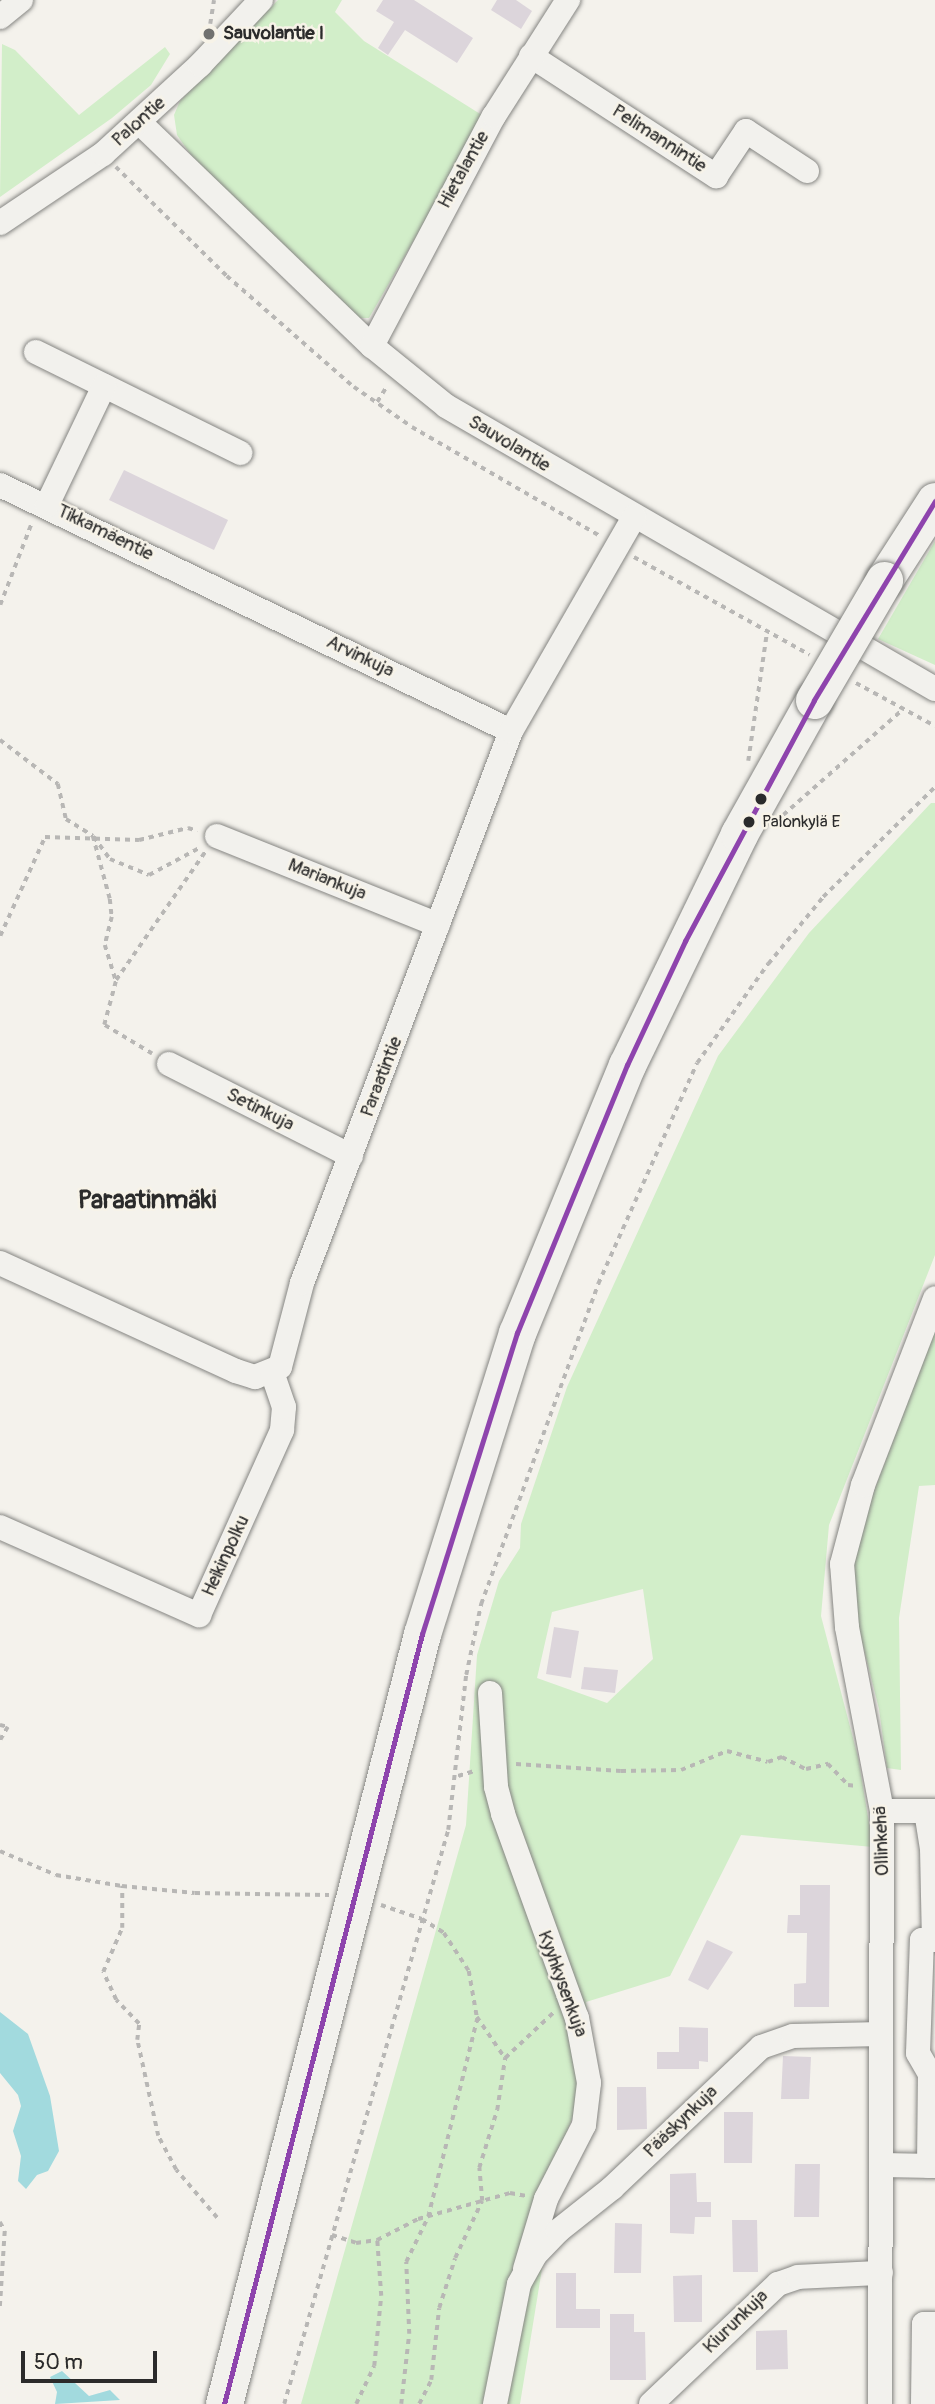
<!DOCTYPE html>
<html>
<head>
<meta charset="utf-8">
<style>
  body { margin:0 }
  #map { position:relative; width:935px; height:2404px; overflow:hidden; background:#f4f2ec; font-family:Pangolin,sans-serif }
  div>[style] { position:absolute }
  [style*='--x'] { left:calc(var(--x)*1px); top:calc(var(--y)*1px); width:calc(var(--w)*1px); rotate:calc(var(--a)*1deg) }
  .green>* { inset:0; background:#d2eec9 }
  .water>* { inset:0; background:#a2dade }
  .building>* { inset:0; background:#dcd5db }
  .path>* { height:3.5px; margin-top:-1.75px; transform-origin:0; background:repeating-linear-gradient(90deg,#b8b7b5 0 5px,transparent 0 10px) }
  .roads { filter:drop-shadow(0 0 2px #858582) drop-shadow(0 0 2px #858582) }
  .minor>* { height:24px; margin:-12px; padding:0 12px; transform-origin:12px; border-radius:12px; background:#f2f1ed }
  .highway>* { height:37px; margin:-18.5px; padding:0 18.5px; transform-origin:18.5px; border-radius:18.5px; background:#f2f1ed }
  .bridges { filter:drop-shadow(0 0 2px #858582) drop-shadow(0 0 2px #858582) }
  .highway-bridge>* { height:37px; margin:-18.5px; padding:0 18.5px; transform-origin:18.5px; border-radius:18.5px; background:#f2f1ed }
  .bus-1>* { height:5px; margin:-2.5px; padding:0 2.5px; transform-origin:2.5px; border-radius:2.5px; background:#8e44ad }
  .dots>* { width:19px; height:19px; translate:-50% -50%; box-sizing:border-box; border:4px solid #f7f3e8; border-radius:50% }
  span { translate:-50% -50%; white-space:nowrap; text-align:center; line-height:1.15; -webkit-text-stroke:5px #f7f3e8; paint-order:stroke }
  .bus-label { font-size:17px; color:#2b2b2b }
  .left { translate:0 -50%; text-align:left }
  .poi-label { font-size:19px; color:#2b2b2b; font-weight:700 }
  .street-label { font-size:19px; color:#2b2b2b }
  .district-label { font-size:26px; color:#2b2b2b; font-weight:700 }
  .scale { position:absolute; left:21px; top:2351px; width:136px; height:32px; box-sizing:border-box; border:4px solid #2b2b2b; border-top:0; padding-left:9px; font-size:21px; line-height:24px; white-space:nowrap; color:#2b2b2b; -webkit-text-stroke:5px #f7f3e8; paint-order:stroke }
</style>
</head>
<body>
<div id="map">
  <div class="green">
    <i style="clip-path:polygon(278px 0,342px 0,335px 12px,364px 41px,485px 117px,369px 318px,357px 318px,195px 161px,177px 135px,174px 115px,180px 101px)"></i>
    <i style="clip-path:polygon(2px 44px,15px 50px,79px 115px,165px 47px,170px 54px,151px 85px,112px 118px,0 197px)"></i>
    <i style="clip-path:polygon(935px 541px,935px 665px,878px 639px)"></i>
    <i style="clip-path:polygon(evenodd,931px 803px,935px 803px,935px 1255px,829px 1525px,821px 1616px,858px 1757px,873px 1847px,741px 1835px,670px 1976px,586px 2002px,593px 2062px,562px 2146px,520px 2404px,301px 2404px,466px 1825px,477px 1655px,499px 1581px,520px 1548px,521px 1524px,567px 1387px,718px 1056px,809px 933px,931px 803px,643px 1589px,653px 1659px,607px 1703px,537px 1678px,552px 1612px,643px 1589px)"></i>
    <i style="clip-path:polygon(935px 1328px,935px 1485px,919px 1486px,899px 1618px,901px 1770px,887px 1768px,879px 1709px,851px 1598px,852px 1550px)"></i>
  </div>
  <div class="water">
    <i style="clip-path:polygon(0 2012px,28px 2034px,50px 2096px,59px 2151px,48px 2171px,37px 2175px,26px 2189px,18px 2181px,21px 2156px,13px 2131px,21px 2106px,18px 2095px,0 2073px)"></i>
    <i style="clip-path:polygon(62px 2371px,89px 2396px,110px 2390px,120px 2400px,55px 2404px,57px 2392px,50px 2377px)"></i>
  </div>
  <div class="building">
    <i style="clip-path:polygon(383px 0,414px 0,473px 38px,457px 63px,405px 30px,388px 55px,378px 48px,394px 22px,376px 11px)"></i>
    <i style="clip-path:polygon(497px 0,516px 0,532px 11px,521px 29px,491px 10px)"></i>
    <i style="clip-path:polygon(124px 470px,228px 520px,214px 550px,109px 500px)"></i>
    <i style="clip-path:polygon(554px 1627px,579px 1631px,571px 1678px,546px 1674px)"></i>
    <i style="clip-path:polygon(584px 1667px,618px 1670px,615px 1693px,581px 1689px)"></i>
    <i style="clip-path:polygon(800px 1885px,830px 1885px,829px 2007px,794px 2007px,794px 1984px,806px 1983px,807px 1933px,787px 1933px,788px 1915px,800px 1915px)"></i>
    <i style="clip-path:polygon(707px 1940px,733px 1952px,708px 1990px,688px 1980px)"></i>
    <i style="clip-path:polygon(679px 2027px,708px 2028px,708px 2062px,699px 2061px,699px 2069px,657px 2069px,657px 2052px,679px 2052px)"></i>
    <i style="clip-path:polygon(783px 2056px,811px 2057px,809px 2099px,781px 2099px)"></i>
    <i style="clip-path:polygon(617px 2087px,646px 2087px,647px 2129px,617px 2130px)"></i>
    <i style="clip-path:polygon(724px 2112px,753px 2112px,752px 2163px,724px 2163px)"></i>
    <i style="clip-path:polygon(795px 2164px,820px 2164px,819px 2217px,794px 2217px)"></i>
    <i style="clip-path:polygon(696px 2173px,697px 2202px,711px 2202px,711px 2217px,695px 2217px,694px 2234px,670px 2233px,670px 2174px)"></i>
    <i style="clip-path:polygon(732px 2220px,757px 2220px,758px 2272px,733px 2272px)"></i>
    <i style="clip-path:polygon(615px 2223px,642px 2224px,641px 2273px,614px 2273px)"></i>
    <i style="clip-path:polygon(556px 2273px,576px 2273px,576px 2309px,600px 2309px,600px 2328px,556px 2328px)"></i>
    <i style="clip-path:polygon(702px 2275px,702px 2322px,674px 2322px,673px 2276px)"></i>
    <i style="clip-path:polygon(610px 2314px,634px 2314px,634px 2332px,645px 2332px,646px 2380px,610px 2380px)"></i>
    <i style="clip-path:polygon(787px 2330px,788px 2369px,756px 2370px,756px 2331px)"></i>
  </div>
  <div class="path">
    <i style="--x:210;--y:24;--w:24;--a:-81"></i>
    <i style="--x:116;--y:167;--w:156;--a:44.5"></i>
    <i style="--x:227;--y:276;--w:169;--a:41.2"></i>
    <i style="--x:354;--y:387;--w:70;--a:34.6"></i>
    <i style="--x:412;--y:427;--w:217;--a:30.1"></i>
    <i style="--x:377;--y:402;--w:19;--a:-58"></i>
    <i style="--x:634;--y:557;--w:201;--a:29.1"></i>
    <i style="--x:0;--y:605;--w:89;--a:-68.9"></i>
    <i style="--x:856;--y:683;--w:90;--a:28.6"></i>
    <i style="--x:0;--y:740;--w:73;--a:37.2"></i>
    <i style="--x:58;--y:784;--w:36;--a:77"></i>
    <i style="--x:66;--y:819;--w:32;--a:32"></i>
    <i style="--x:93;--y:836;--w:65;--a:74.9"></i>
    <i style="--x:110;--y:899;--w:18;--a:84"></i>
    <i style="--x:112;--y:917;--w:29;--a:104"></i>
    <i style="--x:105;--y:945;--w:37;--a:73"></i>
    <i style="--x:748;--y:761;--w:131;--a:-81.7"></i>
    <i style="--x:783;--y:815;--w:159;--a:-41.4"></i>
    <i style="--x:94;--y:837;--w:27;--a:54"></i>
    <i style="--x:110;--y:859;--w:42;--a:22.3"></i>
    <i style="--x:149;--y:875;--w:59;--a:-28.3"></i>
    <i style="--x:0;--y:936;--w:109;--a:-65.6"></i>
    <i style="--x:45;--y:837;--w:94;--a:1.8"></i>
    <i style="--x:139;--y:840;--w:50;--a:-13.8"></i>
    <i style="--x:188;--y:828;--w:10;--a:17"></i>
    <i style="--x:152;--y:1054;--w:56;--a:-148.9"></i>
    <i style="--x:104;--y:1025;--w:47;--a:-75.1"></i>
    <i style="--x:116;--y:980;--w:156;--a:-55.2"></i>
    <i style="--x:0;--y:1725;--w:8;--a:14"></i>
    <i style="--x:8;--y:1727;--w:16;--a:120"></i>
    <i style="--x:516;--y:1764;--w:105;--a:3.8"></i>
    <i style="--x:621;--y:1771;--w:60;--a:-1"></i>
    <i style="--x:681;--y:1770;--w:50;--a:-22.4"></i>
    <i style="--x:727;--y:1751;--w:42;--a:15"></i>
    <i style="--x:768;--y:1762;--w:15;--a:-20"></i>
    <i style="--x:782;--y:1757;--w:27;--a:27"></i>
    <i style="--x:806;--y:1769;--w:23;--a:-13"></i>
    <i style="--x:828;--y:1764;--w:29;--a:46"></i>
    <i style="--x:848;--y:1785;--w:9;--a:6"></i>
    <i style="--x:458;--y:1776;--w:17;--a:-17"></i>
    <i style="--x:0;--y:1851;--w:61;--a:23.2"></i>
    <i style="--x:56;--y:1875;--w:67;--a:9.5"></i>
    <i style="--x:381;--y:1905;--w:43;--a:18.9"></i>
    <i style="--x:422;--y:1919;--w:26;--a:32"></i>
    <i style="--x:444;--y:1933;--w:45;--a:56.7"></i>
    <i style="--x:469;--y:1971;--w:47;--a:80.1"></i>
    <i style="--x:477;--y:2017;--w:50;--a:55.7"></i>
    <i style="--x:217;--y:2218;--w:63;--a:-130.5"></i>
    <i style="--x:176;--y:2170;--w:38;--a:-118"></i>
    <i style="--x:158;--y:2136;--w:98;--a:-102.3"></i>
    <i style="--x:137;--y:2040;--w:16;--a:-83"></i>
    <i style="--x:139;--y:2024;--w:33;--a:-134"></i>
    <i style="--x:116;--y:2000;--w:31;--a:-115"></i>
    <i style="--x:103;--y:1972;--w:48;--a:-66.6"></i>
    <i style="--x:122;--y:1928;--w:42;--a:-90"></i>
    <i style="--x:122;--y:1886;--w:73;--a:5.5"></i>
    <i style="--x:195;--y:1893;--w:134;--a:0.9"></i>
    <i style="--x:0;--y:2222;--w:10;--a:61"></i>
    <i style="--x:5;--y:2231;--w:77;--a:93.7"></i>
    <i style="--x:332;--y:2235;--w:25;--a:18"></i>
    <i style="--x:356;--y:2243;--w:21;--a:-8"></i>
    <i style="--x:377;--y:2240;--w:46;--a:-27.1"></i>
    <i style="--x:418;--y:2219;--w:96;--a:-15.8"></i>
    <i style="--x:510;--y:2193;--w:17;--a:10"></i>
    <i style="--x:284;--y:2404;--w:597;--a:-74.05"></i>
    <i style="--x:448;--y:1830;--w:156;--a:-83.4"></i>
    <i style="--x:466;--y:1675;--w:73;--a:-78.1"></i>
    <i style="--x:481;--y:1604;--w:341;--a:-69.9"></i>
    <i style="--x:598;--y:1284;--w:242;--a:-65.9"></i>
    <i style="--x:697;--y:1063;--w:122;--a:-54.4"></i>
    <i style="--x:768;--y:964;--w:87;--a:-50.6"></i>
    <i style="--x:823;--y:897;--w:157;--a:-44.5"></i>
    <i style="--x:356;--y:2404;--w:42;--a:-64.7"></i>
    <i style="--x:374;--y:2366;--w:70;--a:-84.3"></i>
    <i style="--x:381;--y:2296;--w:56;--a:-94.1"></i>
    <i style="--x:401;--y:2404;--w:70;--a:-83.5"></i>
    <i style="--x:409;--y:2334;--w:72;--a:-92.4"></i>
    <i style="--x:406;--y:2262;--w:50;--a:-63.9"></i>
    <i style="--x:428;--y:2217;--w:204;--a:-76.1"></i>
    <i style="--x:419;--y:2404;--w:27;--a:-63"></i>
    <i style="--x:431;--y:2380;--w:72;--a:-83.7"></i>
    <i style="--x:439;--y:2308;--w:52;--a:-72.3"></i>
    <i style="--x:455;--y:2258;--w:63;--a:-64.7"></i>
    <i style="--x:482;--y:2201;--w:33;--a:-95"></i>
    <i style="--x:479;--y:2168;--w:61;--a:-72.8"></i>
    <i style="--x:497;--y:2110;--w:53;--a:-81.3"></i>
    <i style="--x:505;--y:2058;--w:66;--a:-43.2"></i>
  </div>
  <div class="roads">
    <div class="minor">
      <i style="--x:0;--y:17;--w:27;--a:-39"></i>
      <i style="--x:531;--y:56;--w:221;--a:33"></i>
      <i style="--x:716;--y:176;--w:54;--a:-56.3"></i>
      <i style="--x:746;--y:131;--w:73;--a:33.3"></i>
      <i style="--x:140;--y:123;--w:322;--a:43.9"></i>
      <i style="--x:372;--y:346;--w:95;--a:39"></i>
      <i style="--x:446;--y:406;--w:565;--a:30.06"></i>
      <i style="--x:0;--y:223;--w:124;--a:-33.8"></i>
      <i style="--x:103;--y:154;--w:132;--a:-42.5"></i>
      <i style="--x:200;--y:65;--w:89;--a:-46.8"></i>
      <i style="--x:372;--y:346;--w:260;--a:-62.1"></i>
      <i style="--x:494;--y:116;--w:138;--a:-57.5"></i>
      <i style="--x:36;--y:352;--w:228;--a:26.3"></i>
      <i style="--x:0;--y:485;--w:567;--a:25.71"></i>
      <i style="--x:47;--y:505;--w:132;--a:-64.4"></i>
      <i style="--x:217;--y:836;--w:238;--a:21.9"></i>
      <i style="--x:169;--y:1064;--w:204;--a:26.8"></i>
      <i style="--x:0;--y:1263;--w:260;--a:24.6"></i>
      <i style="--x:236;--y:1371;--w:20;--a:18"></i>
      <i style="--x:255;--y:1377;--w:27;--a:-22"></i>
      <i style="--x:280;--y:1367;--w:87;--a:-75.3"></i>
      <i style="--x:302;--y:1283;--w:590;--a:-69.26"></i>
      <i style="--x:511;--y:731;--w:247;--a:-60.1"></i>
      <i style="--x:0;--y:1527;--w:218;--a:23.9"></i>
      <i style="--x:199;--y:1615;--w:203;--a:-65.8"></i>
      <i style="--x:282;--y:1430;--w:23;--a:-85"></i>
      <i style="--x:284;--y:1407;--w:36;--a:-109"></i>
      <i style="--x:490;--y:1693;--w:94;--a:86.3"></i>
      <i style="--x:496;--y:1787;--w:28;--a:75"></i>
      <i style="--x:503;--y:1814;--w:217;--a:70.1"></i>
      <i style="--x:577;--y:2018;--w:66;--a:79.5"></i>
      <i style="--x:589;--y:2083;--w:42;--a:96.8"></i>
      <i style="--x:584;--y:2125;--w:83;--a:117.2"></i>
      <i style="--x:546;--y:2199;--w:73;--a:106.7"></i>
      <i style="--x:882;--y:1811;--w:53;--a:0"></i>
      <i style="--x:926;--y:1811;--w:37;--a:81"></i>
      <i style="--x:932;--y:1848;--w:92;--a:88.8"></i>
      <i style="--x:882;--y:2165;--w:53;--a:1.1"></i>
      <i style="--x:929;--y:2166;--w:92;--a:-89.4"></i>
      <i style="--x:930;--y:2074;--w:24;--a:-120"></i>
      <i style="--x:918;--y:2053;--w:113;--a:-88"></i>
      <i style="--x:922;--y:1940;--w:13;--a:0"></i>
      <i style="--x:495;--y:2404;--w:122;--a:-78.7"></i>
      <i style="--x:519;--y:2284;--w:33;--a:-61"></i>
      <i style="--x:535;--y:2255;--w:33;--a:-46"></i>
      <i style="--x:558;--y:2231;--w:69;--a:-38.5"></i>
      <i style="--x:612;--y:2188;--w:205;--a:-43.4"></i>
      <i style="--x:761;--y:2047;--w:34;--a:-19"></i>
      <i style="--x:793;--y:2036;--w:88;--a:-1.3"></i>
      <i style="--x:651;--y:2404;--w:175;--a:-43.4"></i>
      <i style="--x:778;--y:2284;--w:21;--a:-19"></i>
      <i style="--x:798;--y:2277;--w:83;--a:-2.8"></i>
      <i style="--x:880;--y:2404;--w:593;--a:-89.81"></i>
      <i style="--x:882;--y:1811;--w:187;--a:-100.8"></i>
      <i style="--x:847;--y:1627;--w:63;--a:-94.5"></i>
      <i style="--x:842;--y:1564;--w:82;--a:-75.1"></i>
      <i style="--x:863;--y:1485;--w:200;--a:-68.9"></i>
      <i style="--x:923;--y:2404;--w:80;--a:-89.3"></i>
      <i style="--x:924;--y:2324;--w:11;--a:0"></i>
    </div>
    <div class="highway">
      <i style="--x:884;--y:580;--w:94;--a:-57.2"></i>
      <i style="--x:224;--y:2404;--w:795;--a:-75.58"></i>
      <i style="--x:422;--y:1634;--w:316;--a:-72.5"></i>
      <i style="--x:517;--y:1333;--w:290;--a:-67.7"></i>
      <i style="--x:627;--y:1065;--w:257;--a:-64.1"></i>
      <i style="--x:739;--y:834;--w:154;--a:-60.8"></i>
    </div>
  </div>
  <div class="bridges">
    <div class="highway-bridge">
      <i style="--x:814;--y:700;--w:139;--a:-59.7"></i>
    </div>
  </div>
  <div class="bus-1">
    <i style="--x:224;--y:2404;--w:795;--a:-75.58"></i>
    <i style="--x:422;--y:1634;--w:316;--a:-72.5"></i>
    <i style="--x:517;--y:1333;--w:290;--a:-67.7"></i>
    <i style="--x:627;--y:1065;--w:137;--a:-64.9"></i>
    <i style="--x:685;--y:941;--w:273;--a:-61.8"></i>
    <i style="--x:814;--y:700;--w:233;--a:-58.7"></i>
  </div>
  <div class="dots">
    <i style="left:209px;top:34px;background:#71716f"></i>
    <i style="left:761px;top:799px;background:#2b2b2b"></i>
    <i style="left:749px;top:822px;background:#2b2b2b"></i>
  </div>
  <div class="bus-label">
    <span class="left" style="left:762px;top:822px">Palonkylä E</span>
  </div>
  <div class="poi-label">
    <span class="left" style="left:223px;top:34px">Sauvolantie I</span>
  </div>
  <div class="street-label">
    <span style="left:139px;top:122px;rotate:-42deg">Palontie</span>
    <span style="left:659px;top:139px;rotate:33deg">Pelimannintie</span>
    <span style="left:464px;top:170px;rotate:-61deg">Hietalantie</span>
    <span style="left:509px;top:444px;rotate:31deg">Sauvolantie</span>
    <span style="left:105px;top:533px;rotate:26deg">Tikkamäentie</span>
    <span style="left:360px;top:657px;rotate:26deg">Arvinkuja</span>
    <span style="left:327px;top:880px;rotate:22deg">Mariankuja</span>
    <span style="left:382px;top:1077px;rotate:-69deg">Paraatintie</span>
    <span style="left:260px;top:1110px;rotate:27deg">Setinkuja</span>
    <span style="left:226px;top:1556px;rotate:-65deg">Heikinpolku</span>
    <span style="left:882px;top:1841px;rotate:-92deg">Ollinkehä</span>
    <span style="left:562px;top:1984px;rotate:70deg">Kyyhkysenkuja</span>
    <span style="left:681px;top:2122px;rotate:-44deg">Pääskynkuja</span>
    <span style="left:736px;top:2322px;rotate:-44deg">Kiurunkuja</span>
  </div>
  <div class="district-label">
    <span style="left:147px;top:1201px">Paraatinmäki</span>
  </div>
  <div class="scale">50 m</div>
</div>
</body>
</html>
